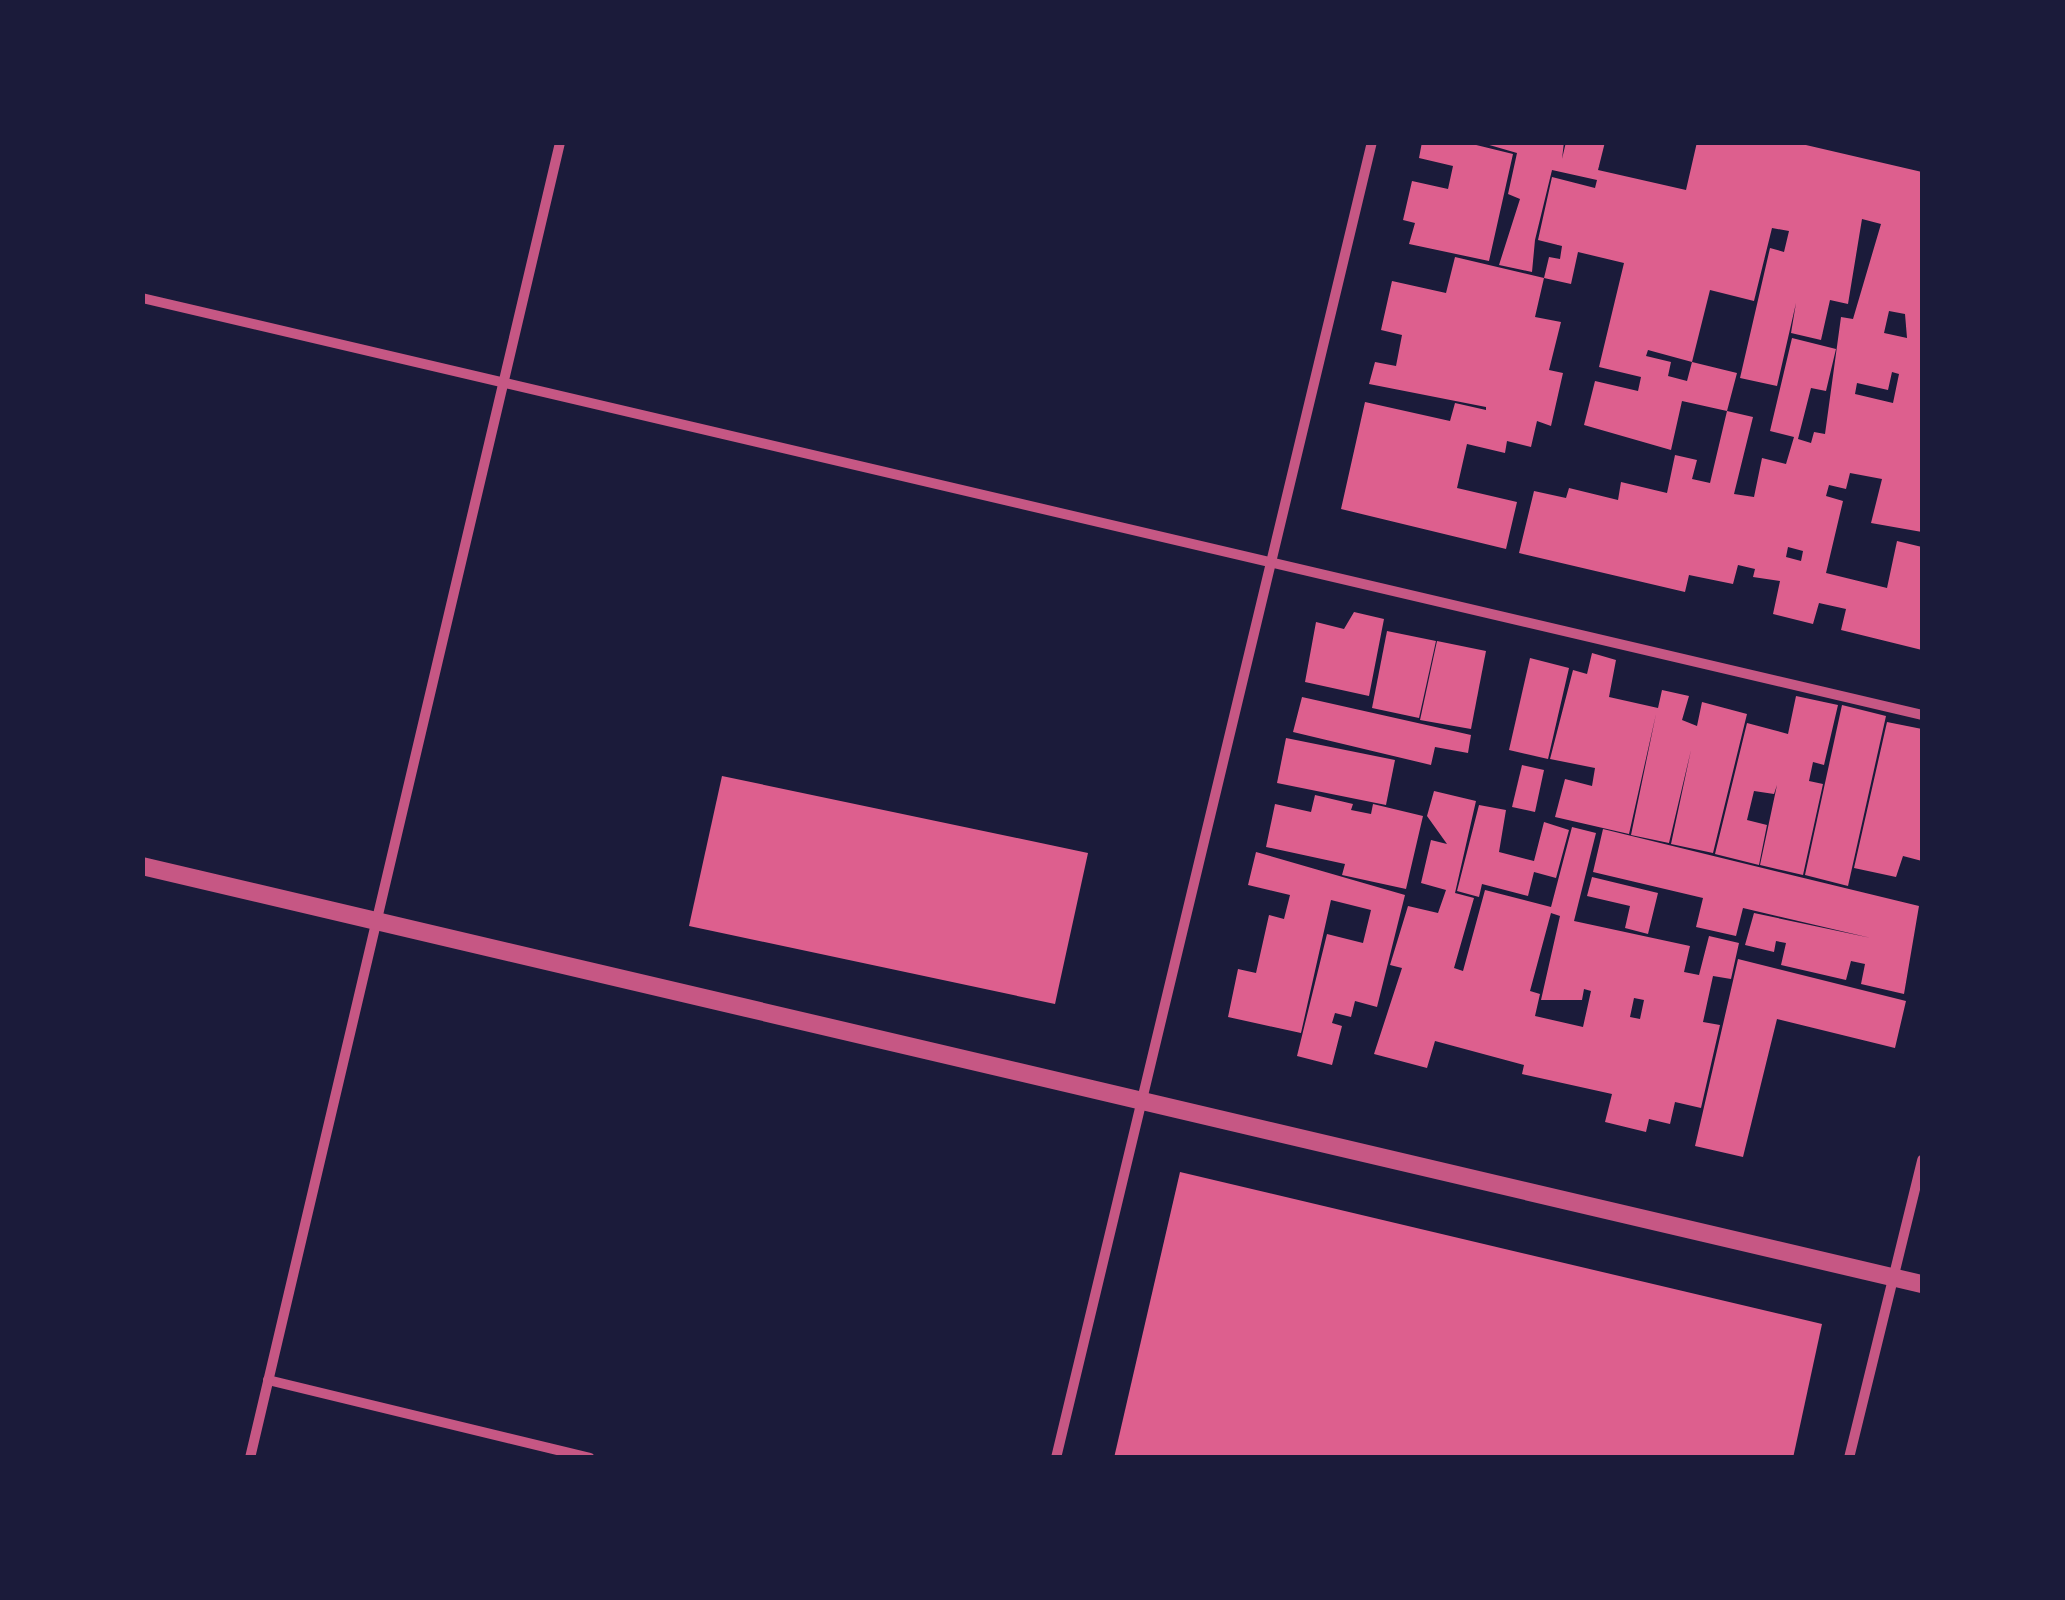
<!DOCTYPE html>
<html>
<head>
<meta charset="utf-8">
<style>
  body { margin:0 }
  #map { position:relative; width:2065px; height:1600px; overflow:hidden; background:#1b1b3a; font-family:"Noto Sans",sans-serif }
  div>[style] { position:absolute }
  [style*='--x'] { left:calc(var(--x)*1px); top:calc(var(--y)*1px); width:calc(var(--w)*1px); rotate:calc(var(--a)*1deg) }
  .building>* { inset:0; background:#dd5f8e }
  .minor>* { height:10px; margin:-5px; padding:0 5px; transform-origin:5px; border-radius:5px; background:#c65784 }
  .tertiary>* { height:18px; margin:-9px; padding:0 9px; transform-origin:9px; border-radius:9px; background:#c65784 }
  span { translate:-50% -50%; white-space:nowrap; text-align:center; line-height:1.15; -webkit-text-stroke:9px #1b1b3a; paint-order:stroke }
  .frame { position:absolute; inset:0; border:145px solid #1b1b3a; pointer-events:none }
</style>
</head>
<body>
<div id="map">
  <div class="building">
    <i style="clip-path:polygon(1422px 142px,1464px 142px,1513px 154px,1489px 261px,1409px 244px,1415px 223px,1403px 220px,1412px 181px,1448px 189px,1453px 166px,1419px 158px)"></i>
    <i style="clip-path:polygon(evenodd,1479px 142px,1564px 142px,1562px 159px,1566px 142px,1605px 142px,1598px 170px,1686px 190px,1697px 142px,1793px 142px,1922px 172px,1922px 532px,1871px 523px,1882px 479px,1850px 473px,1846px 489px,1829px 485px,1826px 496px,1843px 501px,1826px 573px,1887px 588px,1897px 541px,1922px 547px,1922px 650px,1841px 630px,1846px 609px,1819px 603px,1813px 624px,1773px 614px,1780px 581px,1753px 577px,1755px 569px,1738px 565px,1733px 584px,1689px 575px,1685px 592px,1519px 553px,1534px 491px,1566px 498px,1569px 488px,1618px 500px,1621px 482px,1667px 493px,1675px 455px,1697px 460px,1692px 479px,1710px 483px,1727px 411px,1682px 401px,1671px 450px,1584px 425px,1595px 381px,1638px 391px,1641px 377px,1599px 367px,1624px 263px,1578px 252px,1571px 284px,1544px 278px,1549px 257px,1560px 259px,1562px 246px,1538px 240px,1552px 177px,1595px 188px,1597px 180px,1552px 170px,1535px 240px,1532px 272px,1499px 265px,1520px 199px,1508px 194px,1517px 153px,1479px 142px,1862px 219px,1881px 224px,1853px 319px,1841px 317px,1825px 434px,1814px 432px,1811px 443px,1798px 439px,1811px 388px,1826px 391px,1836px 349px,1792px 338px,1770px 431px,1794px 437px,1786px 464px,1762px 458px,1754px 497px,1734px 494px,1753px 417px,1727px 411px,1737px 373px,1692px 362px,1687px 381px,1668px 376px,1671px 362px,1646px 356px,1648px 350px,1692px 362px,1710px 290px,1754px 301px,1772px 228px,1789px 231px,1784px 252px,1770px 248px,1740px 378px,1777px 386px,1796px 303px,1791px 333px,1821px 340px,1830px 300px,1848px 304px,1862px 219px,1479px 142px,1889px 311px,1905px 314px,1907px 338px,1884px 333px,1889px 311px,1479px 142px,1892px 372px,1899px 374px,1893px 403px,1855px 394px,1857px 383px,1888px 390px,1892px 372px,1479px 142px,1788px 547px,1803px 551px,1801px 561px,1786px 557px,1788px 547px)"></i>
    <i style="clip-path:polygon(1455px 257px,1544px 278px,1535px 317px,1561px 322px,1549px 370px,1563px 373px,1551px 426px,1537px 421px,1531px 447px,1507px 441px,1505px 453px,1467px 444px,1457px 488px,1517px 502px,1506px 549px,1341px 509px,1365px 402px,1450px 421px,1455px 403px,1486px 410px,1486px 407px,1369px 384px,1375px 362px,1396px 366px,1402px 335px,1381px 330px,1392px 281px,1446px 293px)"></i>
    <i style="clip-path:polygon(1354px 612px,1384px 619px,1369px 696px,1305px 682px,1316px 622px,1344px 629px)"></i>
    <i style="clip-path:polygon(1387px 631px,1436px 641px,1419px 718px,1372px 708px)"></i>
    <i style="clip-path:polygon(1437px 641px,1486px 651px,1471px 729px,1420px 720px)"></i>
    <i style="clip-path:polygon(1592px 653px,1616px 660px,1609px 697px,1658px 708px,1662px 690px,1689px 696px,1682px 720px,1697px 726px,1702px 702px,1747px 714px,1713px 853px,1671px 844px,1691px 750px,1669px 843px,1631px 835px,1656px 714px,1629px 834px,1555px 817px,1565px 779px,1592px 786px,1595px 768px,1550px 759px,1573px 670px,1587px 674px)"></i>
    <i style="clip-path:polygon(1530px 658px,1569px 668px,1548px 759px,1509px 750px)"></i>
    <i style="clip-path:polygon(1796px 696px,1838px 705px,1824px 765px,1813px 762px,1809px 781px,1823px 784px,1803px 875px,1760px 865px,1777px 785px,1774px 794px,1754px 791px,1747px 820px,1767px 825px,1759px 865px,1715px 854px,1747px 723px,1788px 734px)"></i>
    <i style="clip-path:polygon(1302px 697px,1471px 735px,1468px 753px,1435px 747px,1431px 765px,1293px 732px)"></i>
    <i style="clip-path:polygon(1842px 705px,1886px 716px,1848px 886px,1805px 875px)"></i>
    <i style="clip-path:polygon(1887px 722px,1922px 729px,1922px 861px,1903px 856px,1896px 877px,1854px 868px)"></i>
    <i style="clip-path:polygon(1286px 738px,1395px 760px,1386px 805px,1277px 783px)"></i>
    <i style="clip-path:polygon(1522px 765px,1544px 770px,1535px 812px,1512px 807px)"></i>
    <i style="clip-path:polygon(722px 776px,1088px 853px,1055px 1004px,689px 926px)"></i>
    <i style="clip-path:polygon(evenodd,1434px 791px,1476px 801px,1455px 893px,1474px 898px,1454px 968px,1463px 971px,1485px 890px,1551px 907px,1572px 827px,1596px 833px,1574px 921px,1690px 946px,1684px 972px,1699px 975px,1709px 936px,1739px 943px,1731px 979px,1713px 976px,1703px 1022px,1720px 1025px,1701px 1108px,1675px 1102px,1670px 1124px,1649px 1119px,1646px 1132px,1605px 1122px,1612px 1094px,1522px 1074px,1524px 1065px,1435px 1041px,1427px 1068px,1374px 1054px,1402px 968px,1390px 965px,1408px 906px,1438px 913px,1446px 890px,1421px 883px,1431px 840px,1447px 844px,1427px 816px,1434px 791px,1551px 913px,1560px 916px,1541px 1000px,1582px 1000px,1584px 989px,1591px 991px,1583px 1027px,1535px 1016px,1540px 994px,1530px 991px,1551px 913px,1434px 791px,1634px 998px,1644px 1000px,1640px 1019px,1630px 1017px,1634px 998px)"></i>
    <i style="clip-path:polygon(1315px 795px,1353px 804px,1351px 810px,1371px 814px,1373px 804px,1423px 816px,1406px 889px,1342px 875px,1345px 864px,1266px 847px,1275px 804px,1311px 812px)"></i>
    <i style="clip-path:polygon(1479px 805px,1506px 810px,1499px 852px,1534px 861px,1544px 822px,1569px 830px,1556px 878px,1534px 872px,1528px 896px,1482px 884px,1479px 897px,1457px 891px)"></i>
    <i style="clip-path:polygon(1603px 829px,1919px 906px,1904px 994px,1861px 984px,1865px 964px,1851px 961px,1846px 980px,1781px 965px,1786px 943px,1776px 941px,1774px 952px,1745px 945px,1754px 913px,1871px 938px,1743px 908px,1736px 936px,1696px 927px,1703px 898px,1593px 872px)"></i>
    <i style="clip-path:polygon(1256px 852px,1405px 895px,1377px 1007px,1355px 1001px,1351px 1017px,1335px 1013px,1332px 1023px,1342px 1026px,1332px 1065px,1297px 1056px,1327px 934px,1363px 943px,1371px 910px,1331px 900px,1301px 1033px,1228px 1017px,1238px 969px,1256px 973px,1269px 915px,1284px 919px,1290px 895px,1248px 885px)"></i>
    <i style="clip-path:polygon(1592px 877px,1658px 893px,1648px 934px,1625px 928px,1630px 906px,1587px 896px)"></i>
    <i style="clip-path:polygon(1738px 959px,1906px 1001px,1895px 1048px,1777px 1019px,1743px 1157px,1695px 1146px)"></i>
    <i style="clip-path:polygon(1180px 1172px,1822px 1324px,1793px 1458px,1114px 1458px)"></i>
  </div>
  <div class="minor">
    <i style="--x:142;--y:298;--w:1828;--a:13.18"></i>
    <i style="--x:268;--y:1380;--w:331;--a:13.6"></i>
    <i style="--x:250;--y:1458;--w:1352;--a:-76.74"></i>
    <i style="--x:1056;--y:1458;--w:1353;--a:-76.5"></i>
    <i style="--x:1849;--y:1458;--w:307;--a:-76.2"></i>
  </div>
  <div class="tertiary">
    <i style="--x:142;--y:866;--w:1828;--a:13.22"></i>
  </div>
  <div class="frame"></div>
</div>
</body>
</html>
